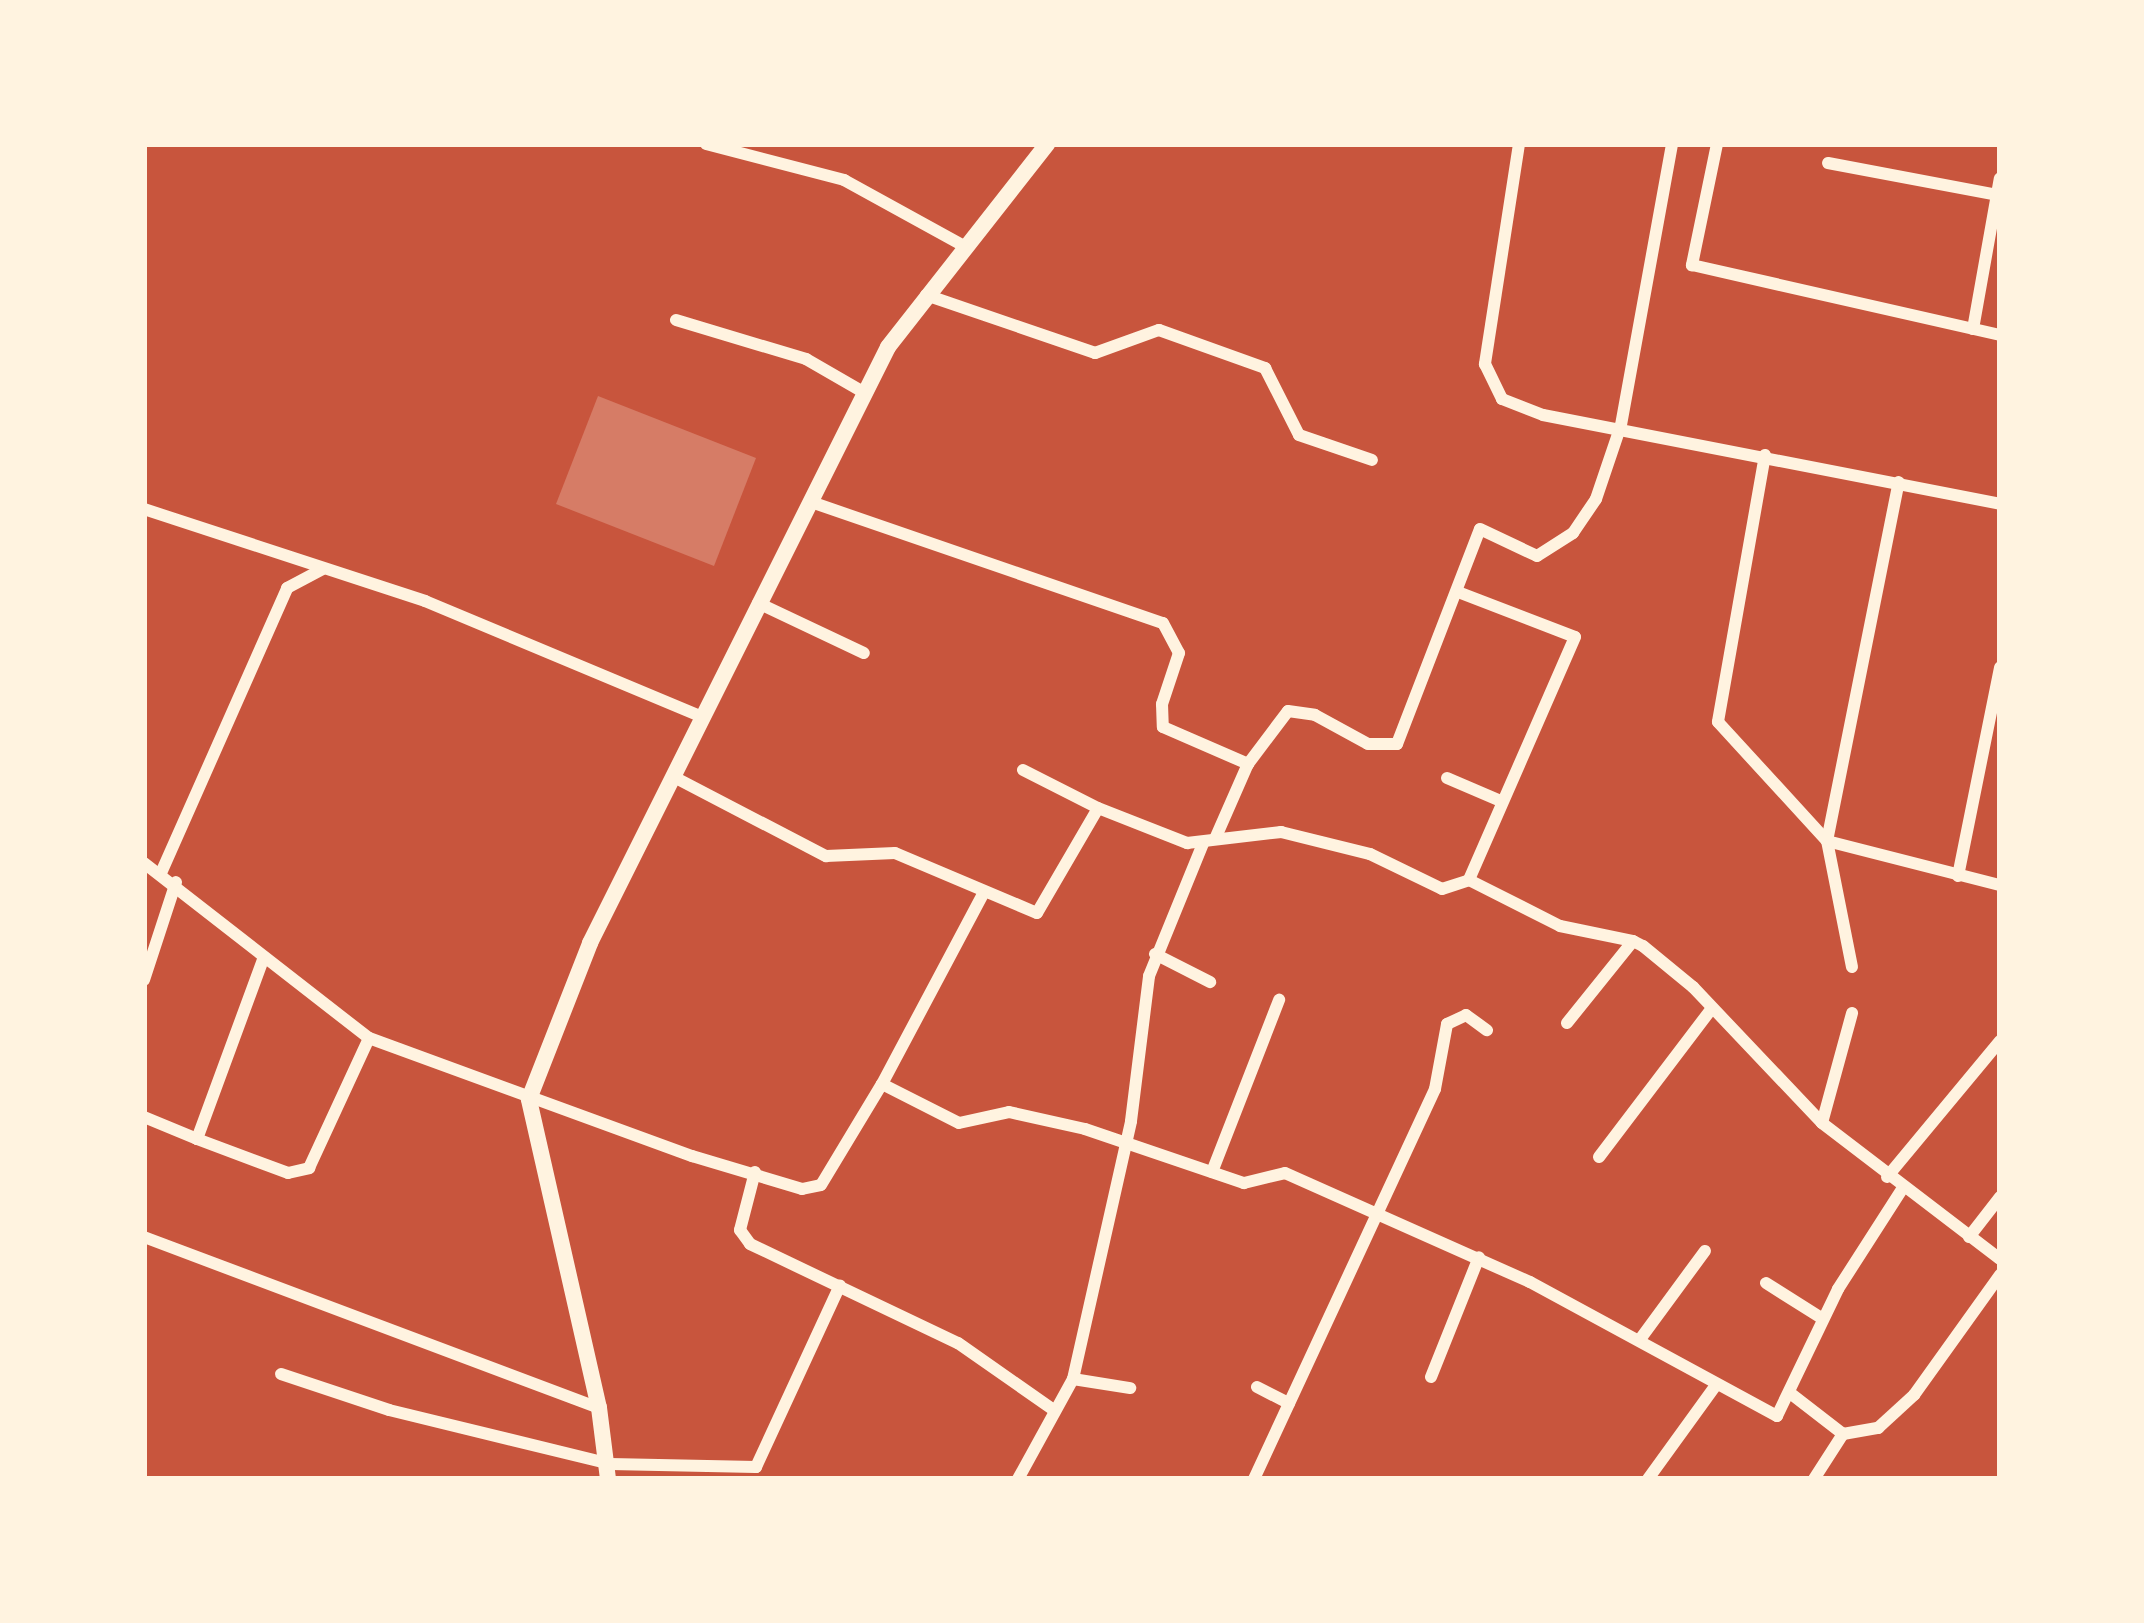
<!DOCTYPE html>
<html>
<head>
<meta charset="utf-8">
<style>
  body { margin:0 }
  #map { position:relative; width:2144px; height:1623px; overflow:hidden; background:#c8553d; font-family:"Fira Sans",sans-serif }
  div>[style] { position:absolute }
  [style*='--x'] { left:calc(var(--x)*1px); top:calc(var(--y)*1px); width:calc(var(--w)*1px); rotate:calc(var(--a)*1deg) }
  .building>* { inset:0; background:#d67c66 }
  .minor>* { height:12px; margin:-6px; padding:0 6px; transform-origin:6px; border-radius:6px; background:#fff3e0 }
  .tertiary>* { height:16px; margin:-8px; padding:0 8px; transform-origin:8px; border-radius:8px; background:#fff3e0 }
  span { translate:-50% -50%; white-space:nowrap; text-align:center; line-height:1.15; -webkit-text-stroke:9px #fff3e0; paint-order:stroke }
  .frame { position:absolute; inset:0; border:147px solid #fff3e0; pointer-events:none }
</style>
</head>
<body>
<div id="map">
  <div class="building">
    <i style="clip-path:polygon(598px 396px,756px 458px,714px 566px,556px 504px)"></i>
  </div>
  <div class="minor">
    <i style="--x:706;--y:144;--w:143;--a:14.6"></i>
    <i style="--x:844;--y:180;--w:139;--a:28.8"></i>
    <i style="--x:1519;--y:144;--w:223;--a:98.8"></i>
    <i style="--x:1485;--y:364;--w:39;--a:64"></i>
    <i style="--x:1502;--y:399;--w:44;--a:21.3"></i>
    <i style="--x:1543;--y:415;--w:466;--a:11"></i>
    <i style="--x:1717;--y:144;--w:124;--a:101.7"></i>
    <i style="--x:1692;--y:265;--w:316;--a:12.8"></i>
    <i style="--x:1828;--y:163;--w:172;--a:10.7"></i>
    <i style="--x:926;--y:295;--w:179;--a:18.9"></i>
    <i style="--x:1095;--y:353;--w:68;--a:-19.8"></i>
    <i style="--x:1159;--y:330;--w:113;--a:19.7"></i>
    <i style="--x:1265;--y:368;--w:75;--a:63.1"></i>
    <i style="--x:1299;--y:435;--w:77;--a:18.9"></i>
    <i style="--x:676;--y:320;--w:136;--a:16.7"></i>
    <i style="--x:806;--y:359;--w:68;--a:30"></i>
    <i style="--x:1973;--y:329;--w:153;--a:-79.9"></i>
    <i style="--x:1765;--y:455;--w:271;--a:100"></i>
    <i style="--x:1718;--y:722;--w:161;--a:47.5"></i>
    <i style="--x:1827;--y:841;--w:179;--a:14.3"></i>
    <i style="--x:811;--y:502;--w:372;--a:19"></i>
    <i style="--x:1163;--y:623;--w:34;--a:62"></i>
    <i style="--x:1179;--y:653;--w:54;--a:108.4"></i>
    <i style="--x:1162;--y:704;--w:23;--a:88"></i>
    <i style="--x:1163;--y:727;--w:93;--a:23.5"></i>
    <i style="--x:144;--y:509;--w:296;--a:18.1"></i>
    <i style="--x:425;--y:601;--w:300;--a:22.7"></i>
    <i style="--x:1458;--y:592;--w:125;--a:21"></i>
    <i style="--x:1575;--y:637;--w:265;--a:113.6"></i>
    <i style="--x:758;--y:603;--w:117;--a:25.3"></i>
    <i style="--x:1023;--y:770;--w:84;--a:26.9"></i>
    <i style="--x:672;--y:776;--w:174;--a:27.5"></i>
    <i style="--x:826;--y:856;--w:69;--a:-2.5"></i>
    <i style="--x:895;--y:853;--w:154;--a:22.9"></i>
    <i style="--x:1037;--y:913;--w:121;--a:-59.8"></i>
    <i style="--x:1098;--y:808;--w:96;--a:21.5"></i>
    <i style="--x:1187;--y:843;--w:95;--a:-6.7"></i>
    <i style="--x:1281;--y:832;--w:92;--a:13.9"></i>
    <i style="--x:1370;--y:854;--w:80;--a:25.9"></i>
    <i style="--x:1442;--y:889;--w:28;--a:-18"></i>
    <i style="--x:1447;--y:778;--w:59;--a:23.1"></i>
    <i style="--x:1215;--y:839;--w:82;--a:-66.3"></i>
    <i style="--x:1248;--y:764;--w:66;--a:-53"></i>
    <i style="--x:1288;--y:711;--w:27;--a:8"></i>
    <i style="--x:1315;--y:715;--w:60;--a:28.7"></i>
    <i style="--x:1368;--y:744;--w:29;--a:0"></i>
    <i style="--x:1397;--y:744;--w:230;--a:-68.9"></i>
    <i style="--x:1480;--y:529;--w:63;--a:25.3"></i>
    <i style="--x:1537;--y:556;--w:43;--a:-32.6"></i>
    <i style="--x:1573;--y:533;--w:41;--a:-55.9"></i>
    <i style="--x:1596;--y:499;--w:78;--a:-71.3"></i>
    <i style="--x:1621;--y:425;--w:286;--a:-79.7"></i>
    <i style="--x:144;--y:863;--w:285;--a:37.9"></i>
    <i style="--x:369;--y:1038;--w:344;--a:20.1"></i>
    <i style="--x:692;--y:1156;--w:115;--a:16.7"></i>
    <i style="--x:802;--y:1189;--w:19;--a:-12"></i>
    <i style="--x:821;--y:1185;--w:118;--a:-58.9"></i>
    <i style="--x:882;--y:1084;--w:86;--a:26.9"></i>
    <i style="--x:959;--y:1123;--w:51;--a:-12.4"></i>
    <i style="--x:1009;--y:1112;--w:78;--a:12.6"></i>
    <i style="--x:1085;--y:1129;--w:168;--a:18.8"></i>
    <i style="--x:1244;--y:1183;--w:42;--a:-13.7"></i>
    <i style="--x:1285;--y:1173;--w:268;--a:24"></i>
    <i style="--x:1530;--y:1282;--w:281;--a:28.5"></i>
    <i style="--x:1777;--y:1416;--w:141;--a:-64.3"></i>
    <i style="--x:1838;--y:1289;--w:117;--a:-57.3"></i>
    <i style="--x:161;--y:873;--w:312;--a:-66.1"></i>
    <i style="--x:287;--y:588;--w:40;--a:-28"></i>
    <i style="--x:1958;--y:876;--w:213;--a:-78.6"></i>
    <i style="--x:1469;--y:880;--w:102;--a:26.8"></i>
    <i style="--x:1560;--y:926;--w:75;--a:11.6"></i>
    <i style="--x:1155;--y:954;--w:62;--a:27"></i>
    <i style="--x:1852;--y:967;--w:128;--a:-101.2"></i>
    <i style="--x:1827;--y:841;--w:366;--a:-78.7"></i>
    <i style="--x:144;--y:980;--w:103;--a:-71.9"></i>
    <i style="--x:1567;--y:1023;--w:105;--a:-51.2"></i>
    <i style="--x:1633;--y:941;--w:11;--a:27"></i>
    <i style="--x:1643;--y:946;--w:65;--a:39.4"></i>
    <i style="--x:1693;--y:987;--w:187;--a:46.5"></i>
    <i style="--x:1822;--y:1123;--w:224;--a:37.4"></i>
    <i style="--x:882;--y:1084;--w:217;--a:-62"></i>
    <i style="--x:144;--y:1117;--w:57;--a:22.5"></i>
    <i style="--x:197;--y:1139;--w:194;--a:-69.8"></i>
    <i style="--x:1822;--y:1123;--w:114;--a:-74.7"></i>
    <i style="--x:197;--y:1139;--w:97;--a:20.5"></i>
    <i style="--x:288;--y:1173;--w:22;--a:-13"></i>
    <i style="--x:309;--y:1168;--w:143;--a:-65.2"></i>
    <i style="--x:1599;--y:1157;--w:187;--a:-52.8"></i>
    <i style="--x:755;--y:1172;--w:60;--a:104.5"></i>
    <i style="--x:740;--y:1230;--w:17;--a:54"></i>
    <i style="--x:750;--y:1244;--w:230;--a:25.5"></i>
    <i style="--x:958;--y:1343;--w:118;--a:35"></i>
    <i style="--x:1212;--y:1172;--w:185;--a:-68.7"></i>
    <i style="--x:1887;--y:1177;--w:177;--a:-50.3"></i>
    <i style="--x:144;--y:1237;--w:486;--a:20.6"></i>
    <i style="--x:1969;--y:1237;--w:51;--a:-52.2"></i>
    <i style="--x:1766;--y:1283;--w:67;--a:32.3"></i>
    <i style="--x:1641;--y:1338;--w:108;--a:-53.7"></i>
    <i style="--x:281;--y:1374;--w:114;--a:18.4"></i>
    <i style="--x:389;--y:1410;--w:228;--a:13.7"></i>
    <i style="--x:610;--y:1464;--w:146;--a:1.2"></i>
    <i style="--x:756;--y:1467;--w:200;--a:-65.2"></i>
    <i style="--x:1431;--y:1377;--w:129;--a:-68.2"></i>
    <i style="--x:1073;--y:1379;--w:58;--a:9"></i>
    <i style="--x:1257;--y:1387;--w:36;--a:27"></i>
    <i style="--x:1790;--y:1393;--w:67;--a:37.7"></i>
    <i style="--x:1843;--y:1434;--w:36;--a:-10"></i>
    <i style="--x:1878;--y:1428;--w:49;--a:-42.5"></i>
    <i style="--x:1914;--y:1395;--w:148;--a:-54.4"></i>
    <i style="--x:1018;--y:1479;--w:114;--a:-61.2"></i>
    <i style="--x:1073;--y:1379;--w:264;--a:-77.3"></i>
    <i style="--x:1131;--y:1121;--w:146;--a:-82.9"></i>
    <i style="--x:1149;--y:976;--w:143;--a:-67.8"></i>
    <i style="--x:1254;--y:1479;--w:430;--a:-65.1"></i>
    <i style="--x:1435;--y:1089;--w:66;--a:-79.5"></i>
    <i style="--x:1447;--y:1024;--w:21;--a:-25"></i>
    <i style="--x:1466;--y:1015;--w:26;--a:36"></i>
    <i style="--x:1648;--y:1479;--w:116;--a:-54.1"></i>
    <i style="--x:1814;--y:1479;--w:54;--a:-57.2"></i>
  </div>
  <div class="tertiary">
    <i style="--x:608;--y:1479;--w:72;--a:-97.2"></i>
    <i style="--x:599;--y:1408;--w:317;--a:-102.8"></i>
    <i style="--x:529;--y:1099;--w:168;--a:-68.6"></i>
    <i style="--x:590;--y:943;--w:666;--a:-63.43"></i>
    <i style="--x:888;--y:347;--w:258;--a:-51.9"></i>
  </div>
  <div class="frame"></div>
</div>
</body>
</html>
